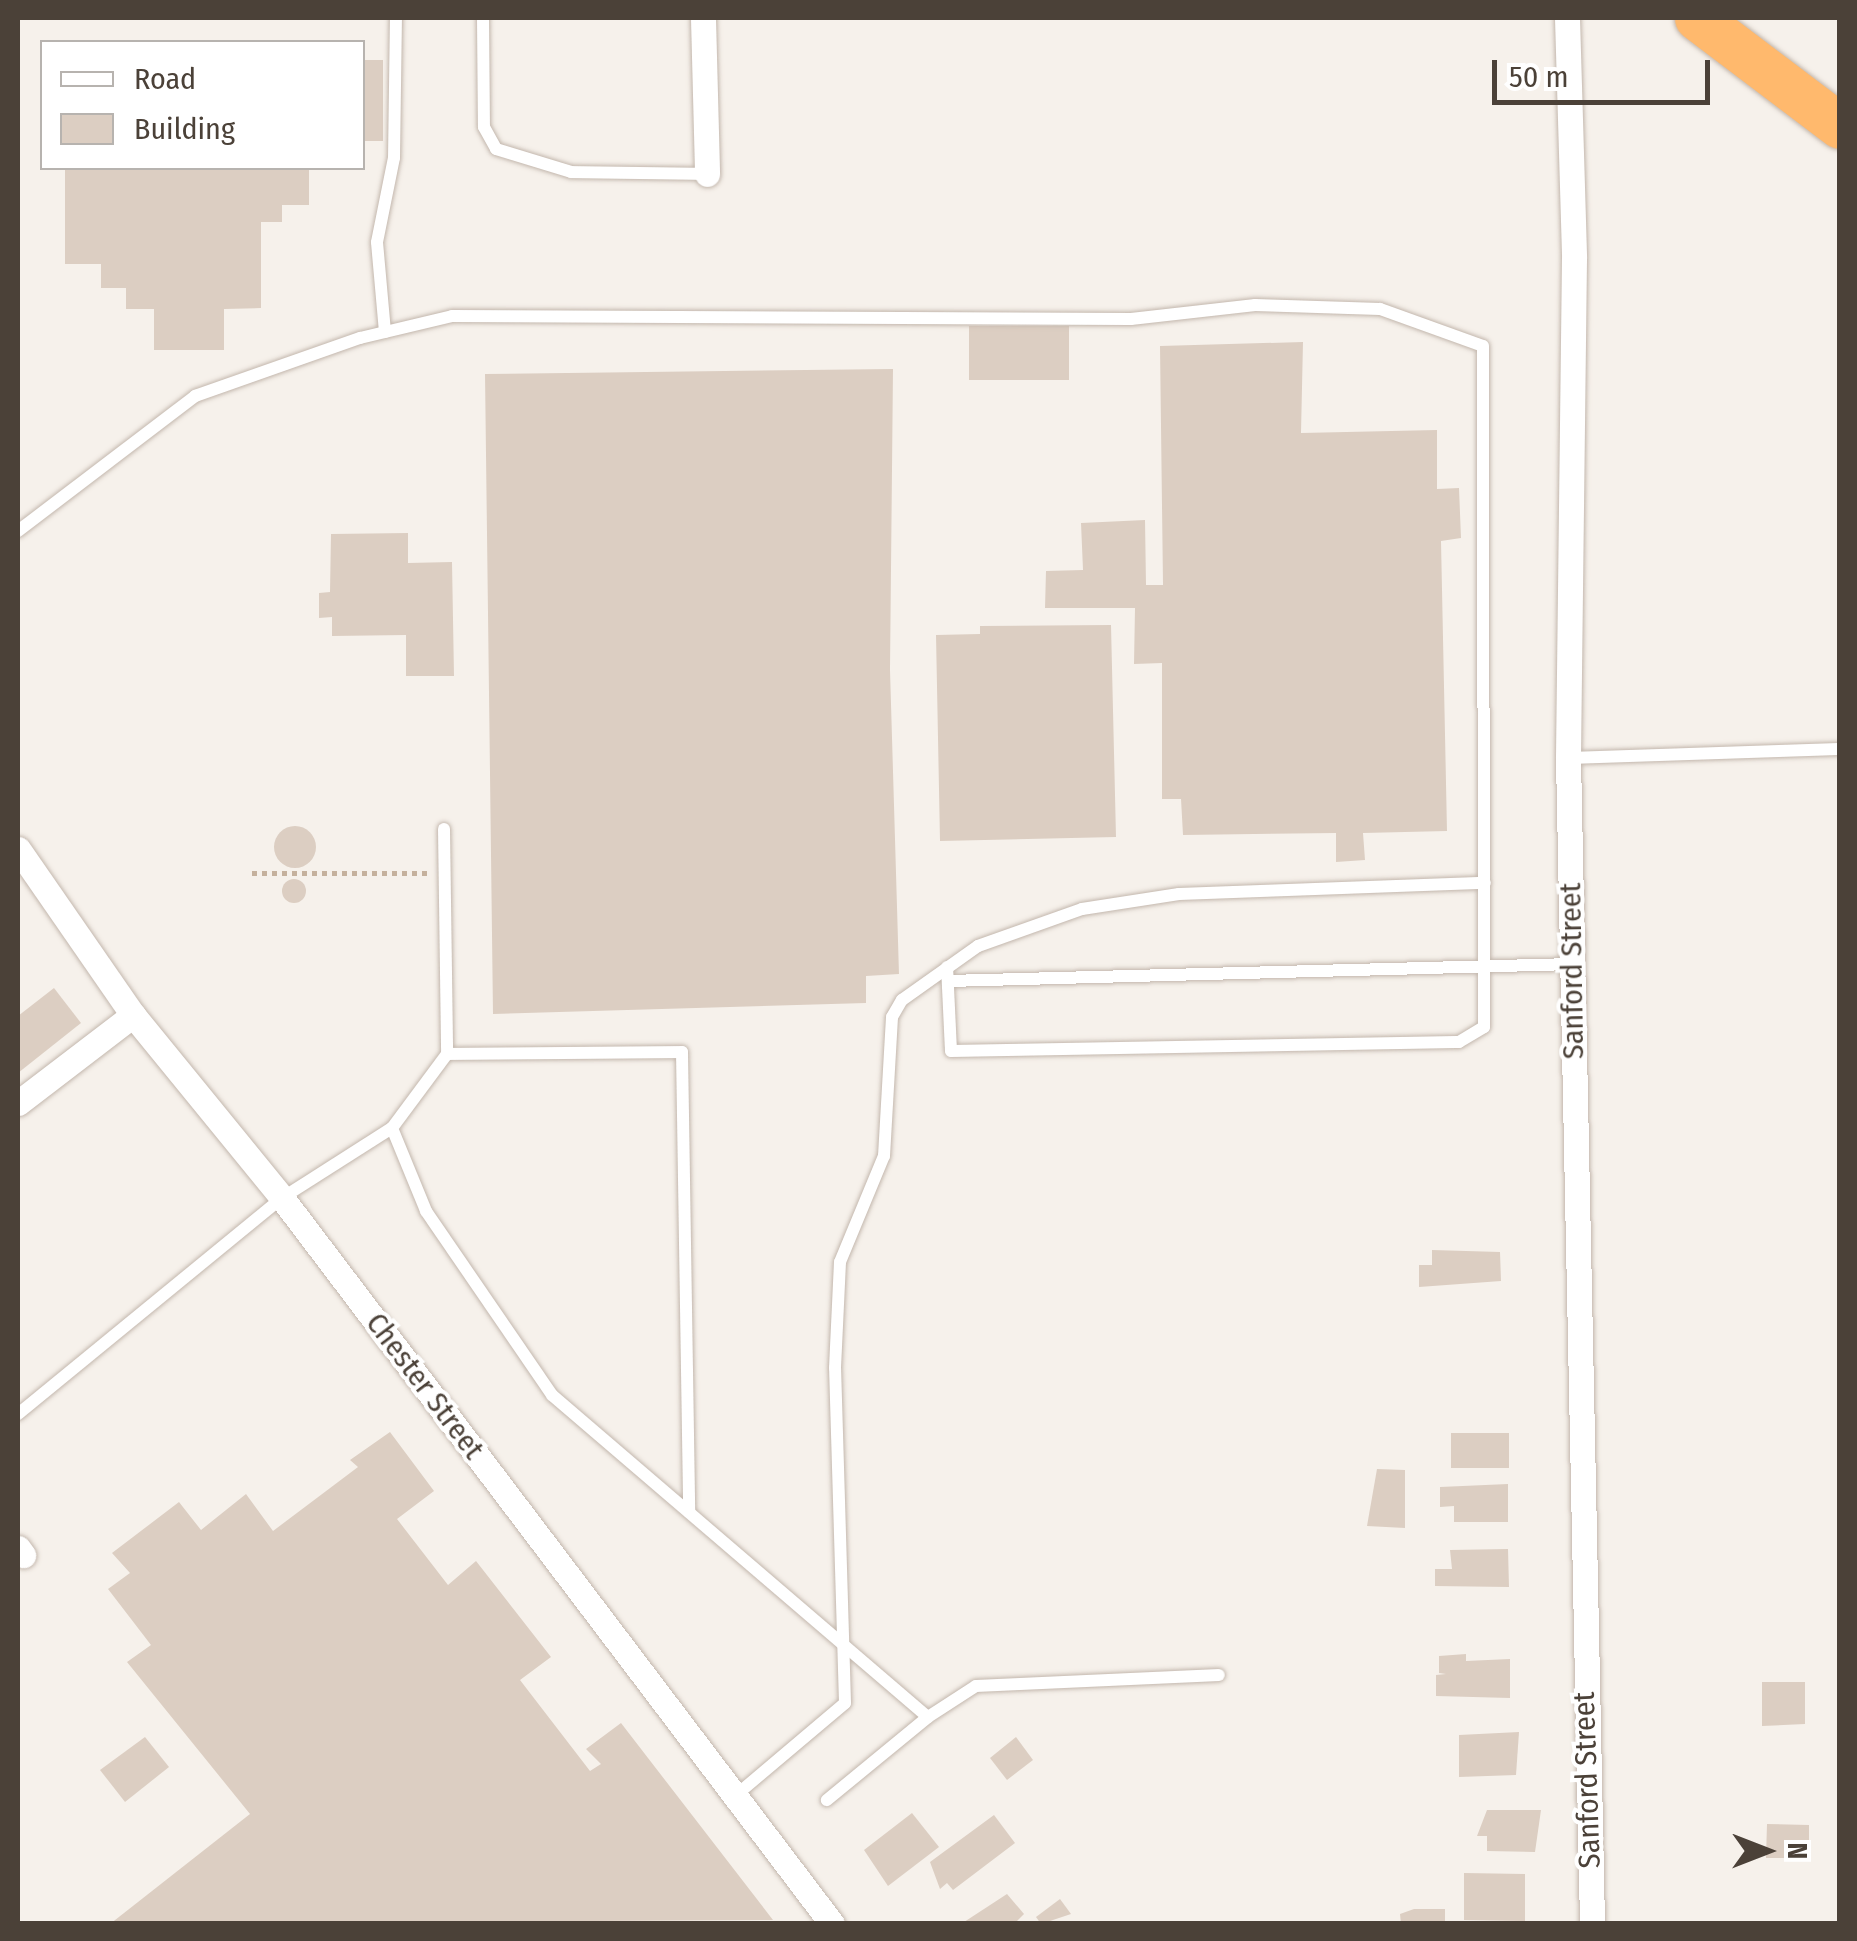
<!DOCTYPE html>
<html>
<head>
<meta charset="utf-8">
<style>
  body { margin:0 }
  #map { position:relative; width:1857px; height:1941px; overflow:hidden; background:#f6f1eb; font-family:"Fira Sans Condensed",sans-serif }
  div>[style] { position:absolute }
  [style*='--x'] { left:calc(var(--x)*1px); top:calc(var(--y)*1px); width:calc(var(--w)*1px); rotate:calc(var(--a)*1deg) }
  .building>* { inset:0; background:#dccec2 }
  .round { border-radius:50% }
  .path>* { height:5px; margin-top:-2.5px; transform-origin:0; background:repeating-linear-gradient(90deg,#c5b19d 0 5px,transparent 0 10px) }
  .roads { filter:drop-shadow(0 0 2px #c3b7ad) drop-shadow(0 0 2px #c3b7ad) }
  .lane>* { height:12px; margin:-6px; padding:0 6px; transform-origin:6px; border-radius:6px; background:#fff }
  .street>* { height:25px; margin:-12.5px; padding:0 12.5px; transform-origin:12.5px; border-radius:12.5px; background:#fff }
  .highway>* { height:45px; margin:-22.5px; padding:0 22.5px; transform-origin:22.5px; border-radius:22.5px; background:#ffb96d }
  span { translate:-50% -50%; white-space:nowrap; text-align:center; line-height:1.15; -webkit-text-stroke:8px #fff; paint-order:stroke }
  .street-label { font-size:30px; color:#4b4138 }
  .frame { position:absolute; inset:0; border:20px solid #4b4138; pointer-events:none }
  .legend { position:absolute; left:40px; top:40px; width:325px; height:130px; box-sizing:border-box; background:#fff; border:2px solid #b7b3af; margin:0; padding:12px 18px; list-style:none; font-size:30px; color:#4b4138 }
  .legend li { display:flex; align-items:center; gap:20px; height:50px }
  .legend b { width:50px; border:2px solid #b7b3af }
  .north { position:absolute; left:1717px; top:1801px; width:100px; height:100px; -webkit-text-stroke:8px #fff; paint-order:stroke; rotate:90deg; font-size:28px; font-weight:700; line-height:40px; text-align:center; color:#4b4138 }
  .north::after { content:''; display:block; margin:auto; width:35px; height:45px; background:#4b4138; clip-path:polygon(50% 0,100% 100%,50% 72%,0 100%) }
  .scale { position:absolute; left:1492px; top:60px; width:218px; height:45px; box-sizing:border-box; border:5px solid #4b4138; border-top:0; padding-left:12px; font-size:30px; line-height:35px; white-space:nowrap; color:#4b4138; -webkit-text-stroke:8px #fff; paint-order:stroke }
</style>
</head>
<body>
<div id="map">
  <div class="building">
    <i style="clip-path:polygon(362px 60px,383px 60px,383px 141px,362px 141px)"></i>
    <i style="clip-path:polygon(65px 168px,309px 168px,309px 205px,282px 205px,282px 222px,261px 222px,261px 308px,224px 309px,224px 350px,154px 350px,154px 309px,126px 309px,126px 288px,101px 288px,101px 264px,65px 264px)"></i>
    <i style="clip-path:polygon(969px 326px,1069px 326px,1069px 380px,969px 380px)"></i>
    <i style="clip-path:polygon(1303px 342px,1301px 433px,1437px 430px,1437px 489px,1459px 488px,1461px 538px,1441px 541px,1447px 831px,1363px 833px,1365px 860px,1336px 862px,1336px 833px,1183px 835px,1181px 799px,1162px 799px,1162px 663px,1134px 664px,1135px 608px,1045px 608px,1046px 571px,1083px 570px,1081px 523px,1145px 520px,1146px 585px,1163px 585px,1160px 346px)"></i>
    <i style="clip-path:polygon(893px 369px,890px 670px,899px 974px,866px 976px,866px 1003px,493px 1014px,485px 374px)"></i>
    <i style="clip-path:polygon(408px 533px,408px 563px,452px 562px,454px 676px,406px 676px,406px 635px,332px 636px,332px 617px,319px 618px,319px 593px,330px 592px,331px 534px)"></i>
    <i style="clip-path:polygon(1111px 625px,1116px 837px,940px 841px,936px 635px,980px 634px,980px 626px)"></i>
    <i class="round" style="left:274px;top:826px;width:42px;height:42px"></i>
    <i class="round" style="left:282px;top:879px;width:24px;height:24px"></i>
    <i style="clip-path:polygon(54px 988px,81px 1023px,18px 1073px,18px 1016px)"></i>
    <i style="clip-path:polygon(1432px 1250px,1500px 1252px,1501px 1281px,1419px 1287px,1419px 1265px,1432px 1265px)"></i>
    <i style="clip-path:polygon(390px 1432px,434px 1491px,397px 1519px,448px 1585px,476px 1561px,551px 1657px,520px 1680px,590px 1771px,601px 1764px,586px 1749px,621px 1723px,773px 1920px,110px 1924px,250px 1814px,127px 1662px,151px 1645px,108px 1589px,130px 1573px,112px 1553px,179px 1502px,201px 1530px,246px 1494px,273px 1531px,358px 1467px,350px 1460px)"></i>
    <i style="clip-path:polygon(1451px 1433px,1509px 1433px,1509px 1468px,1451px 1468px)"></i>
    <i style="clip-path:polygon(1377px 1469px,1405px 1470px,1405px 1528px,1367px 1526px)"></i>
    <i style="clip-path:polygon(1508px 1484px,1508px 1522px,1454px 1522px,1454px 1506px,1440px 1507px,1440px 1487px)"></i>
    <i style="clip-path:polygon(1508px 1549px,1509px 1587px,1435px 1586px,1435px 1569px,1452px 1569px,1450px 1550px)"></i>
    <i style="clip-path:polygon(1466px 1654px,1466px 1661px,1510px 1659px,1510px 1698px,1436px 1696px,1436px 1675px,1446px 1674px,1439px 1673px,1439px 1656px)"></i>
    <i style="clip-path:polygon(1762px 1682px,1805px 1682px,1805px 1724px,1762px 1726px)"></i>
    <i style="clip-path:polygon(1519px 1732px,1516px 1775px,1459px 1777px,1459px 1735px)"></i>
    <i style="clip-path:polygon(145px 1737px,169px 1767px,125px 1802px,100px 1770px)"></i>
    <i style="clip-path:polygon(1016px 1737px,1033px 1760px,1007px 1780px,990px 1758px)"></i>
    <i style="clip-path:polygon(1487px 1810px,1541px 1810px,1535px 1852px,1487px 1851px,1487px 1836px,1477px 1836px)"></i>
    <i style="clip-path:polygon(912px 1813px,939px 1847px,888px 1886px,864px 1850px)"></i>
    <i style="clip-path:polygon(994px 1815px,1015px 1843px,953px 1890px,947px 1883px,940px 1889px,930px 1862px)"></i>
    <i style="clip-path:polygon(1767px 1824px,1809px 1825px,1809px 1858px,1766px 1858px)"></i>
    <i style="clip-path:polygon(1464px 1873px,1525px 1874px,1525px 1921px,1464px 1920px)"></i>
    <i style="clip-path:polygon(1007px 1894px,1024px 1914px,1014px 1924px,961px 1924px)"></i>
    <i style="clip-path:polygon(1060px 1899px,1071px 1914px,1041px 1924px,1036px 1917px)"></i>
    <i style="clip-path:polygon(1414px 1909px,1445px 1909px,1445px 1924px,1401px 1924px,1400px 1914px)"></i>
  </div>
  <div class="path">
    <i style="--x:252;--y:873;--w:175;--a:0"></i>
  </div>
  <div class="roads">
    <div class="lane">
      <i style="--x:483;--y:18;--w:109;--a:89.5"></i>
      <i style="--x:484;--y:127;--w:25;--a:61"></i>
      <i style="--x:496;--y:149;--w:78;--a:17"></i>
      <i style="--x:571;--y:172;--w:136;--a:0.8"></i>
      <i style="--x:385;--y:332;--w:90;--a:-95.1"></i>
      <i style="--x:377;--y:242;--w:86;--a:-78.6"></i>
      <i style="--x:394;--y:158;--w:140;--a:-89.2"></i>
      <i style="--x:18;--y:531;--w:223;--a:-37.3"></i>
      <i style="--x:195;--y:396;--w:175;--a:-19.4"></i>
      <i style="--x:360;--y:338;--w:95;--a:-13.4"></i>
      <i style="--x:452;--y:316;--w:679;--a:0.25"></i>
      <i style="--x:1131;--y:319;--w:125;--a:-6.4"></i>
      <i style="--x:1255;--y:305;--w:125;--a:1.8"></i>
      <i style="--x:1380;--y:309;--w:109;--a:19.8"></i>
      <i style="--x:1483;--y:346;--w:681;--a:89.92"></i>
      <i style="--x:1484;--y:1027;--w:29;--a:149"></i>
      <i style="--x:1459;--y:1042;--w:508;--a:178.99"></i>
      <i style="--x:951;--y:1051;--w:84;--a:-92.7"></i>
      <i style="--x:1568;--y:758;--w:272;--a:-1.9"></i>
      <i style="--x:444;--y:829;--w:225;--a:89.2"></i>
      <i style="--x:948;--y:981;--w:624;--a:-1.56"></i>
      <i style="--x:392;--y:1128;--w:90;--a:67.7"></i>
      <i style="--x:426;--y:1211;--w:223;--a:55.6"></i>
      <i style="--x:552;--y:1395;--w:495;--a:40.6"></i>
      <i style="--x:928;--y:1717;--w:131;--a:140.6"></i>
      <i style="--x:18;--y:1414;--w:341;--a:-39.3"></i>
      <i style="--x:282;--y:1198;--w:130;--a:-32.5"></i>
      <i style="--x:392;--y:1128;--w:92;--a:-53.4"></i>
      <i style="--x:447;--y:1054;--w:235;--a:-0.5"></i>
      <i style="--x:682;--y:1052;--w:460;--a:89.1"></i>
      <i style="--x:928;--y:1717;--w:57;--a:-32.9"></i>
      <i style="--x:976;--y:1686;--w:243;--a:-2.6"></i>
      <i style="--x:735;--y:1796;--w:144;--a:-40.2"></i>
      <i style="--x:845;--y:1703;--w:335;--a:-91.7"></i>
      <i style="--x:835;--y:1368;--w:106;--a:-87.3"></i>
      <i style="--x:840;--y:1262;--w:115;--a:-67.5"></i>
      <i style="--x:884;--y:1156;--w:139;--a:-86.7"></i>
      <i style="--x:892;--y:1017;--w:20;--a:-60"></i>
      <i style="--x:902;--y:1000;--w:93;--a:-35.4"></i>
      <i style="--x:978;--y:946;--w:110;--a:-19.6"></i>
      <i style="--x:1082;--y:909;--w:98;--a:-8.8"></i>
      <i style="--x:1179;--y:894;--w:306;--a:-2.1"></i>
    </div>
    <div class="street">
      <i style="--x:703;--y:18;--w:156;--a:88.5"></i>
      <i style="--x:1567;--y:18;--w:240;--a:88.3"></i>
      <i style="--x:1574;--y:258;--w:500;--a:90.69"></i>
      <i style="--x:1568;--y:758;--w:1166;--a:88.82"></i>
      <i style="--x:18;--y:849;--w:202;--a:55.3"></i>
      <i style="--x:133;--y:1015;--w:236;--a:50.8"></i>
      <i style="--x:282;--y:1198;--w:911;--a:52.85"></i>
      <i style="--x:18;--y:1103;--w:145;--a:-37.4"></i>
      <i style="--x:18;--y:1548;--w:9;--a:54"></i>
    </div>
    <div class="highway">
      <i style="--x:1697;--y:18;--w:179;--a:37.1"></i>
    </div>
  </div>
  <div class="street-label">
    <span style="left:1572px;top:971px;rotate:-91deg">Sanford Street</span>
    <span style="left:425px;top:1386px;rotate:53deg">Chester Street</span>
    <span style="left:1587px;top:1780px;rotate:-92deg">Sanford Street</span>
  </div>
  <div class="frame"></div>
  <ul class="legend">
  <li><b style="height:12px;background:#fff"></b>Road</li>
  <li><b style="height:28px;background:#dccec2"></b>Building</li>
  </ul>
  <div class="north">N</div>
  <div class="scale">50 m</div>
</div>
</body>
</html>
